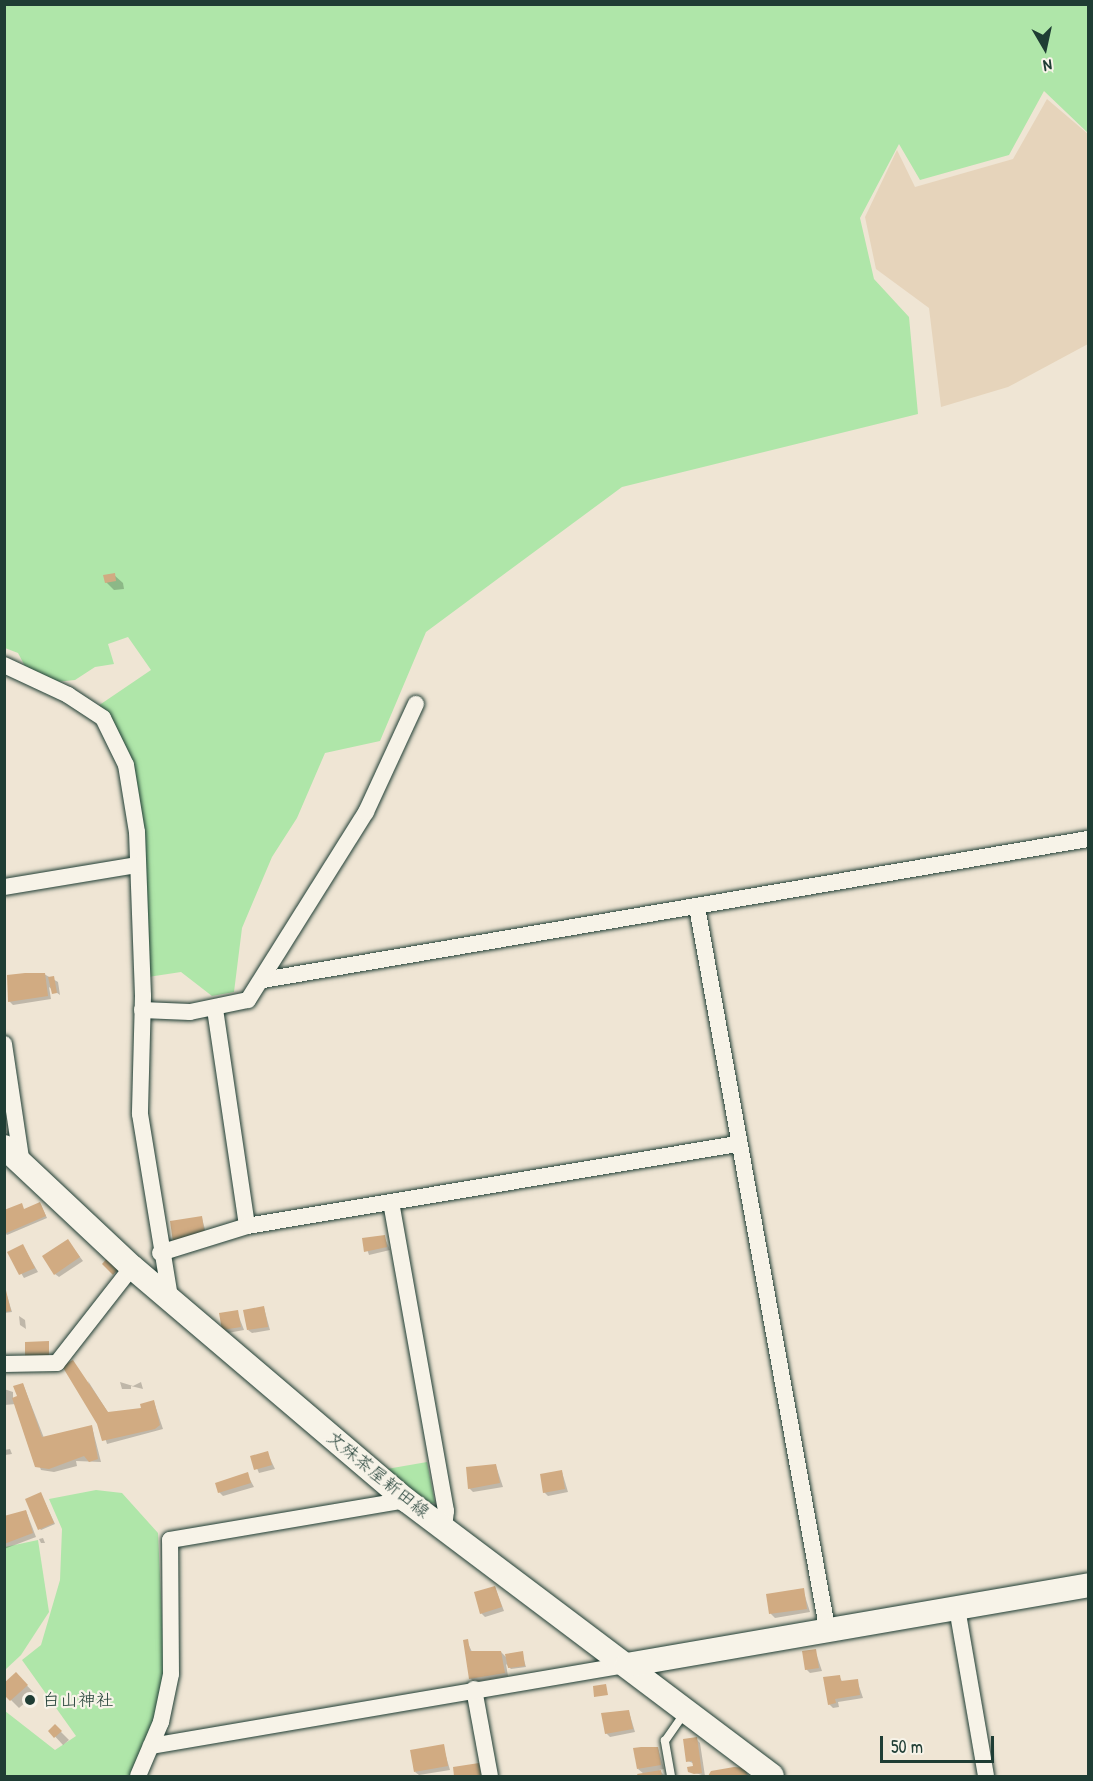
<!DOCTYPE html>
<html>
<head>
<meta charset="utf-8">
<style>
  body { margin:0 }
  #map { position:relative; width:1093px; height:1781px; overflow:hidden; background:#efe5d4; font-family:"Patrick Hand","Klee One",sans-serif }
  div>[style] { position:absolute }
  [style*='--x'] { left:calc(var(--x)*1px); top:calc(var(--y)*1px); width:calc(var(--w)*1px); rotate:calc(var(--a)*1deg) }
  .built>* { inset:0; background:#e6d4bb }
  .green>* { inset:0; background:#afe6a9 }
  .shadow>* { inset:0; background:#0003 }
  .building>* { inset:0; background:#d1ab82 }
  .roads { filter:drop-shadow(0 0 2px #1f3d34) drop-shadow(0 0 2px #1f3d34) }
  .lane>* { height:8px; margin:-4px; padding:0 4px; transform-origin:4px; border-radius:4px; background:#f7f3e8 }
  .street>* { height:16px; margin:-8px; padding:0 8px; transform-origin:8px; border-radius:8px; background:#f7f3e8 }
  .secondary>* { height:24px; margin:-12px; padding:0 12px; transform-origin:12px; border-radius:12px; background:#f7f3e8 }
  .dots>* { width:16px; height:16px; translate:-50% -50%; box-sizing:border-box; border:3px solid #f7f3e8; border-radius:50% }
  span { translate:-50% -50%; white-space:nowrap; text-align:center; line-height:1.15; -webkit-text-stroke:4.5px #f7f3e8; paint-order:stroke }
  .street-label { font-size:18px; color:#1f3d34 }
  .poi-label { font-size:18px; color:#1f3d34 }
  .left { translate:0 -50%; text-align:left }
  .frame { position:absolute; inset:0; border:6px solid #1f3d34; pointer-events:none }
  .north { position:absolute; left:1015px; top:18px; width:60px; height:60px; -webkit-text-stroke:4px #f7f3e8; paint-order:stroke; rotate:171deg; font-size:16px; font-weight:700; line-height:24px; text-align:center; color:#1f3d34 }
  .north::after { content:''; display:block; margin:auto; width:21px; height:27px; background:#1f3d34; clip-path:polygon(50% 0,100% 100%,50% 72%,0 100%) }
  .scale { position:absolute; left:880px; top:1736px; width:114px; height:27px; box-sizing:border-box; border:3px solid #1f3d34; border-top:0; padding-left:8px; font-size:18px; line-height:21px; white-space:nowrap; color:#1f3d34; -webkit-text-stroke:4px #f7f3e8; paint-order:stroke }
</style>
</head>
<body>
<div id="map">
  <div class="built">
    <i style="clip-path:polygon(1047px 99px,1088px 134px,1088px 344px,1008px 387px,941px 407px,929px 308px,876px 269px,865px 217px,897px 150px,915px 187px,1013px 159px)"></i>
  </div>
  <div class="green">
    <i style="clip-path:polygon(4px 5px,1088px 5px,1088px 133px,1044px 91px,1009px 155px,920px 180px,899px 144px,860px 218px,874px 279px,909px 317px,918px 414px,622px 487px,426px 632px,380px 741px,325px 753px,297px 818px,272px 857px,242px 928px,234px 992px,212px 996px,181px 972px,148px 977px,133px 775px,95px 708px,151px 670px,128px 637px,108px 644px,114px 664px,95px 667px,75px 680px,46px 683px,27px 670px,18px 653px,5px 648px)"></i>
    <i style="clip-path:polygon(427px 1462px,435px 1503px,423px 1504px,381px 1470px)"></i>
    <i style="clip-path:polygon(96px 1490px,122px 1493px,158px 1533px,165px 1680px,155px 1724px,135px 1776px,5px 1776px,5px 1711px,55px 1750px,76px 1736px,22px 1660px,41px 1645px,60px 1580px,62px 1529px,49px 1499px)"></i>
    <i style="clip-path:polygon(38px 1540px,49px 1612px,21px 1655px,5px 1670px,5px 1547px)"></i>
  </div>
  <div class="shadow">
    <i style="clip-path:polygon(114px 575px,123px 583px,124px 589px,114px 590px,106px 582px)"></i>
    <i style="clip-path:polygon(44px 974px,58px 982px,60px 995px,49px 987px,51px 999px,13px 1005px,9px 1001px)"></i>
    <i style="clip-path:polygon(4px 1095px,11px 1136px,4px 1130px)"></i>
    <i style="clip-path:polygon(41px 1205px,47px 1218px,7px 1235px,4px 1232px,25px 1211px)"></i>
    <i style="clip-path:polygon(202px 1218px,208px 1241px,171px 1223px)"></i>
    <i style="clip-path:polygon(384px 1236px,390px 1250px,369px 1255px,364px 1240px)"></i>
    <i style="clip-path:polygon(68px 1241px,83px 1261px,59px 1277px,55px 1274px)"></i>
    <i style="clip-path:polygon(23px 1246px,38px 1272px,24px 1278px,9px 1253px)"></i>
    <i style="clip-path:polygon(4px 1286px,12px 1312px,4px 1313px)"></i>
    <i style="clip-path:polygon(264px 1308px,270px 1330px,252px 1333px,248px 1330px)"></i>
    <i style="clip-path:polygon(237px 1312px,244px 1330px,228px 1333px,224px 1329px)"></i>
    <i style="clip-path:polygon(19px 1316px,25px 1320px,26px 1329px,20px 1325px)"></i>
    <i style="clip-path:polygon(88px 1381px,109px 1414px,143px 1409px,154px 1402px,163px 1429px,107px 1444px)"></i>
    <i style="clip-path:polygon(120px 1382px,133px 1386px,141px 1382px,143px 1389px,131px 1386px,131px 1389px,122px 1389px)"></i>
    <i style="clip-path:polygon(23px 1384px,44px 1438px,92px 1427px,101px 1462px,76px 1461px,77px 1466px,54px 1472px,41px 1470px,16px 1404px,4px 1405px,4px 1389px,13px 1392px,13px 1399px,19px 1397px)"></i>
    <i style="clip-path:polygon(10px 1449px,12px 1454px,5px 1455px,4px 1450px)"></i>
    <i style="clip-path:polygon(267px 1452px,275px 1469px,259px 1473px,252px 1457px)"></i>
    <i style="clip-path:polygon(496px 1466px,503px 1487px,473px 1492px,469px 1488px)"></i>
    <i style="clip-path:polygon(562px 1472px,568px 1492px,548px 1496px,544px 1492px)"></i>
    <i style="clip-path:polygon(247px 1474px,254px 1487px,223px 1496px,219px 1492px)"></i>
    <i style="clip-path:polygon(41px 1494px,55px 1524px,41px 1530px,40px 1529px)"></i>
    <i style="clip-path:polygon(26px 1511px,36px 1537px,4px 1549px,4px 1518px)"></i>
    <i style="clip-path:polygon(43px 1538px,45px 1543px,41px 1543px,39px 1539px)"></i>
    <i style="clip-path:polygon(495px 1587px,504px 1611px,485px 1617px,481px 1613px)"></i>
    <i style="clip-path:polygon(803px 1590px,810px 1612px,775px 1618px,771px 1614px,768px 1595px)"></i>
    <i style="clip-path:polygon(467px 1641px,472px 1652px,501px 1652px,508px 1659px,522px 1653px,526px 1667px,511px 1669px,506px 1664px,508px 1676px,474px 1682px,470px 1678px)"></i>
    <i style="clip-path:polygon(815px 1650px,822px 1671px,810px 1673px,806px 1669px)"></i>
    <i style="clip-path:polygon(16px 1674px,35px 1694px,19px 1708px,4px 1693px)"></i>
    <i style="clip-path:polygon(839px 1676px,843px 1683px,857px 1680px,863px 1698px,838px 1702px,839px 1707px,833px 1708px,829px 1704px)"></i>
    <i style="clip-path:polygon(629px 1712px,635px 1732px,610px 1737px,606px 1733px)"></i>
    <i style="clip-path:polygon(55px 1726px,69px 1740px,63px 1745px,50px 1731px)"></i>
    <i style="clip-path:polygon(696px 1739px,700px 1743px,705px 1776px,689px 1771px,695px 1764px,688px 1761px)"></i>
    <i style="clip-path:polygon(443px 1746px,450px 1770px,419px 1775px,415px 1772px)"></i>
    <i style="clip-path:polygon(658px 1748px,664px 1769px,659px 1770px,665px 1776px,639px 1776px,644px 1774px,638px 1769px)"></i>
    <i style="clip-path:polygon(745px 1770px,749px 1776px,710px 1776px)"></i>
  </div>
  <div class="building">
    <i style="clip-path:polygon(115px 573px,116px 581px,105px 583px,103px 575px)"></i>
    <i style="clip-path:polygon(25px 973px,45px 973px,48px 996px,8px 1002px,7px 975px)"></i>
    <i style="clip-path:polygon(54px 976px,57px 993px,52px 994px,48px 977px)"></i>
    <i style="clip-path:polygon(40px 1202px,46px 1216px,4px 1234px,4px 1210px,22px 1203px,24px 1209px)"></i>
    <i style="clip-path:polygon(202px 1216px,205px 1237px,173px 1242px,170px 1221px)"></i>
    <i style="clip-path:polygon(385px 1235px,387px 1247px,364px 1252px,362px 1238px)"></i>
    <i style="clip-path:polygon(68px 1239px,80px 1257px,54px 1275px,42px 1256px)"></i>
    <i style="clip-path:polygon(23px 1244px,35px 1268px,19px 1275px,7px 1252px)"></i>
    <i style="clip-path:polygon(109px 1256px,121px 1266px,113px 1275px,102px 1264px)"></i>
    <i style="clip-path:polygon(4px 1282px,11px 1311px,4px 1312px)"></i>
    <i style="clip-path:polygon(264px 1306px,268px 1327px,247px 1330px,243px 1310px)"></i>
    <i style="clip-path:polygon(238px 1310px,241px 1327px,222px 1330px,219px 1313px)"></i>
    <i style="clip-path:polygon(49px 1341px,49px 1356px,25px 1357px,25px 1342px)"></i>
    <i style="clip-path:polygon(73px 1360px,108px 1412px,141px 1408px,140px 1404px,154px 1400px,160px 1425px,155px 1429px,102px 1441px,97px 1424px,62px 1366px)"></i>
    <i style="clip-path:polygon(23px 1383px,42px 1437px,92px 1425px,98px 1459px,89px 1462px,84px 1456px,49px 1469px,35px 1467px,12px 1398px,17px 1396px,13px 1386px)"></i>
    <i style="clip-path:polygon(268px 1451px,272px 1465px,254px 1470px,250px 1456px)"></i>
    <i style="clip-path:polygon(496px 1464px,500px 1483px,468px 1489px,466px 1467px)"></i>
    <i style="clip-path:polygon(562px 1470px,565px 1489px,543px 1493px,540px 1474px)"></i>
    <i style="clip-path:polygon(248px 1472px,251px 1483px,218px 1493px,215px 1483px)"></i>
    <i style="clip-path:polygon(41px 1492px,54px 1523px,38px 1530px,25px 1499px)"></i>
    <i style="clip-path:polygon(26px 1510px,33px 1533px,4px 1544px,4px 1516px)"></i>
    <i style="clip-path:polygon(495px 1586px,502px 1607px,480px 1614px,474px 1592px)"></i>
    <i style="clip-path:polygon(804px 1588px,807px 1609px,769px 1614px,766px 1594px)"></i>
    <i style="clip-path:polygon(468px 1639px,470px 1651px,501px 1651px,505px 1673px,469px 1679px,463px 1640px)"></i>
    <i style="clip-path:polygon(816px 1649px,819px 1668px,805px 1670px,802px 1651px)"></i>
    <i style="clip-path:polygon(523px 1651px,525px 1666px,508px 1668px,505px 1654px)"></i>
    <i style="clip-path:polygon(16px 1672px,28px 1685px,10px 1701px,4px 1695px,4px 1683px)"></i>
    <i style="clip-path:polygon(840px 1675px,841px 1681px,858px 1679px,860px 1695px,835px 1699px,836px 1703px,828px 1705px,823px 1677px)"></i>
    <i style="clip-path:polygon(606px 1684px,608px 1695px,594px 1697px,593px 1686px)"></i>
    <i style="clip-path:polygon(629px 1710px,633px 1729px,605px 1734px,601px 1713px)"></i>
    <i style="clip-path:polygon(55px 1724px,62px 1731px,54px 1738px,48px 1731px)"></i>
    <i style="clip-path:polygon(697px 1737px,702px 1773px,694px 1774px,688px 1772px,687px 1767px,693px 1766px,692px 1761px,686px 1762px,683px 1739px)"></i>
    <i style="clip-path:polygon(444px 1744px,448px 1766px,414px 1772px,410px 1750px)"></i>
    <i style="clip-path:polygon(641px 1747px,658px 1747px,661px 1765px,637px 1769px,633px 1748px)"></i>
    <i style="clip-path:polygon(479px 1763px,481px 1776px,454px 1776px,453px 1767px)"></i>
    <i style="clip-path:polygon(734px 1767px,746px 1768px,747px 1776px,708px 1776px,711px 1771px)"></i>
    <i style="clip-path:polygon(661px 1770px,662px 1776px,638px 1776px,637px 1774px)"></i>
  </div>
  <div class="roads">
    <div class="lane">
      <i style="--x:671;--y:1776;--w:36;--a:-100"></i>
      <i style="--x:665;--y:1741;--w:35;--a:-55"></i>
    </div>
    <div class="street">
      <i style="--x:4;--y:665;--w:71;--a:25.1"></i>
      <i style="--x:68;--y:695;--w:42;--a:33.3"></i>
      <i style="--x:103;--y:718;--w:52;--a:63.9"></i>
      <i style="--x:126;--y:765;--w:68;--a:80.7"></i>
      <i style="--x:137;--y:832;--w:164;--a:87.9"></i>
      <i style="--x:143;--y:996;--w:118;--a:91.5"></i>
      <i style="--x:140;--y:1114;--w:186;--a:80.7"></i>
      <i style="--x:4;--y:887;--w:135;--a:-9.4"></i>
      <i style="--x:697;--y:907;--w:738;--a:79.77"></i>
      <i style="--x:263;--y:980;--w:837;--a:-9.7"></i>
      <i style="--x:215;--y:1009;--w:219;--a:81.6"></i>
      <i style="--x:142;--y:1010;--w:48;--a:2.4"></i>
      <i style="--x:190;--y:1012;--w:59;--a:-11.7"></i>
      <i style="--x:248;--y:1000;--w:222;--a:-57.9"></i>
      <i style="--x:366;--y:812;--w:119;--a:-65.2"></i>
      <i style="--x:4;--y:1044;--w:122;--a:81.5"></i>
      <i style="--x:391;--y:1202;--w:314;--a:79.9"></i>
      <i style="--x:446;--y:1511;--w:17;--a:97"></i>
      <i style="--x:160;--y:1253;--w:91;--a:-17.2"></i>
      <i style="--x:247;--y:1226;--w:499;--a:-9.5"></i>
      <i style="--x:4;--y:1364;--w:53;--a:-1.1"></i>
      <i style="--x:57;--y:1363;--w:122;--a:-52"></i>
      <i style="--x:957;--y:1608;--w:170;--a:80.2"></i>
      <i style="--x:474;--y:1689;--w:88;--a:79.6"></i>
      <i style="--x:151;--y:1746;--w:483;--a:-9.7"></i>
      <i style="--x:138;--y:1776;--w:59;--a:-66.9"></i>
      <i style="--x:161;--y:1722;--w:49;--a:-78.2"></i>
      <i style="--x:171;--y:1674;--w:134;--a:-90.4"></i>
      <i style="--x:170;--y:1540;--w:239;--a:-9.6"></i>
    </div>
    <div class="secondary">
      <i style="--x:4;--y:1147;--w:175;--a:43.2"></i>
      <i style="--x:132;--y:1267;--w:360;--a:40.4"></i>
      <i style="--x:406;--y:1500;--w:458;--a:37"></i>
      <i style="--x:627;--y:1665;--w:468;--a:-9.8"></i>
    </div>
  </div>
  <div class="dots">
    <i style="left:30px;top:1700px;background:#1f3d34"></i>
  </div>
  <div class="street-label">
    <span style="left:378px;top:1475px;rotate:39deg">文殊茶屋新田線</span>
  </div>
  <div class="poi-label">
    <span class="left" style="left:42px;top:1700px">白山神社</span>
  </div>
  <div class="frame"></div>
  <div class="north">N</div>
  <div class="scale">50 m</div>
</div>
</body>
</html>
